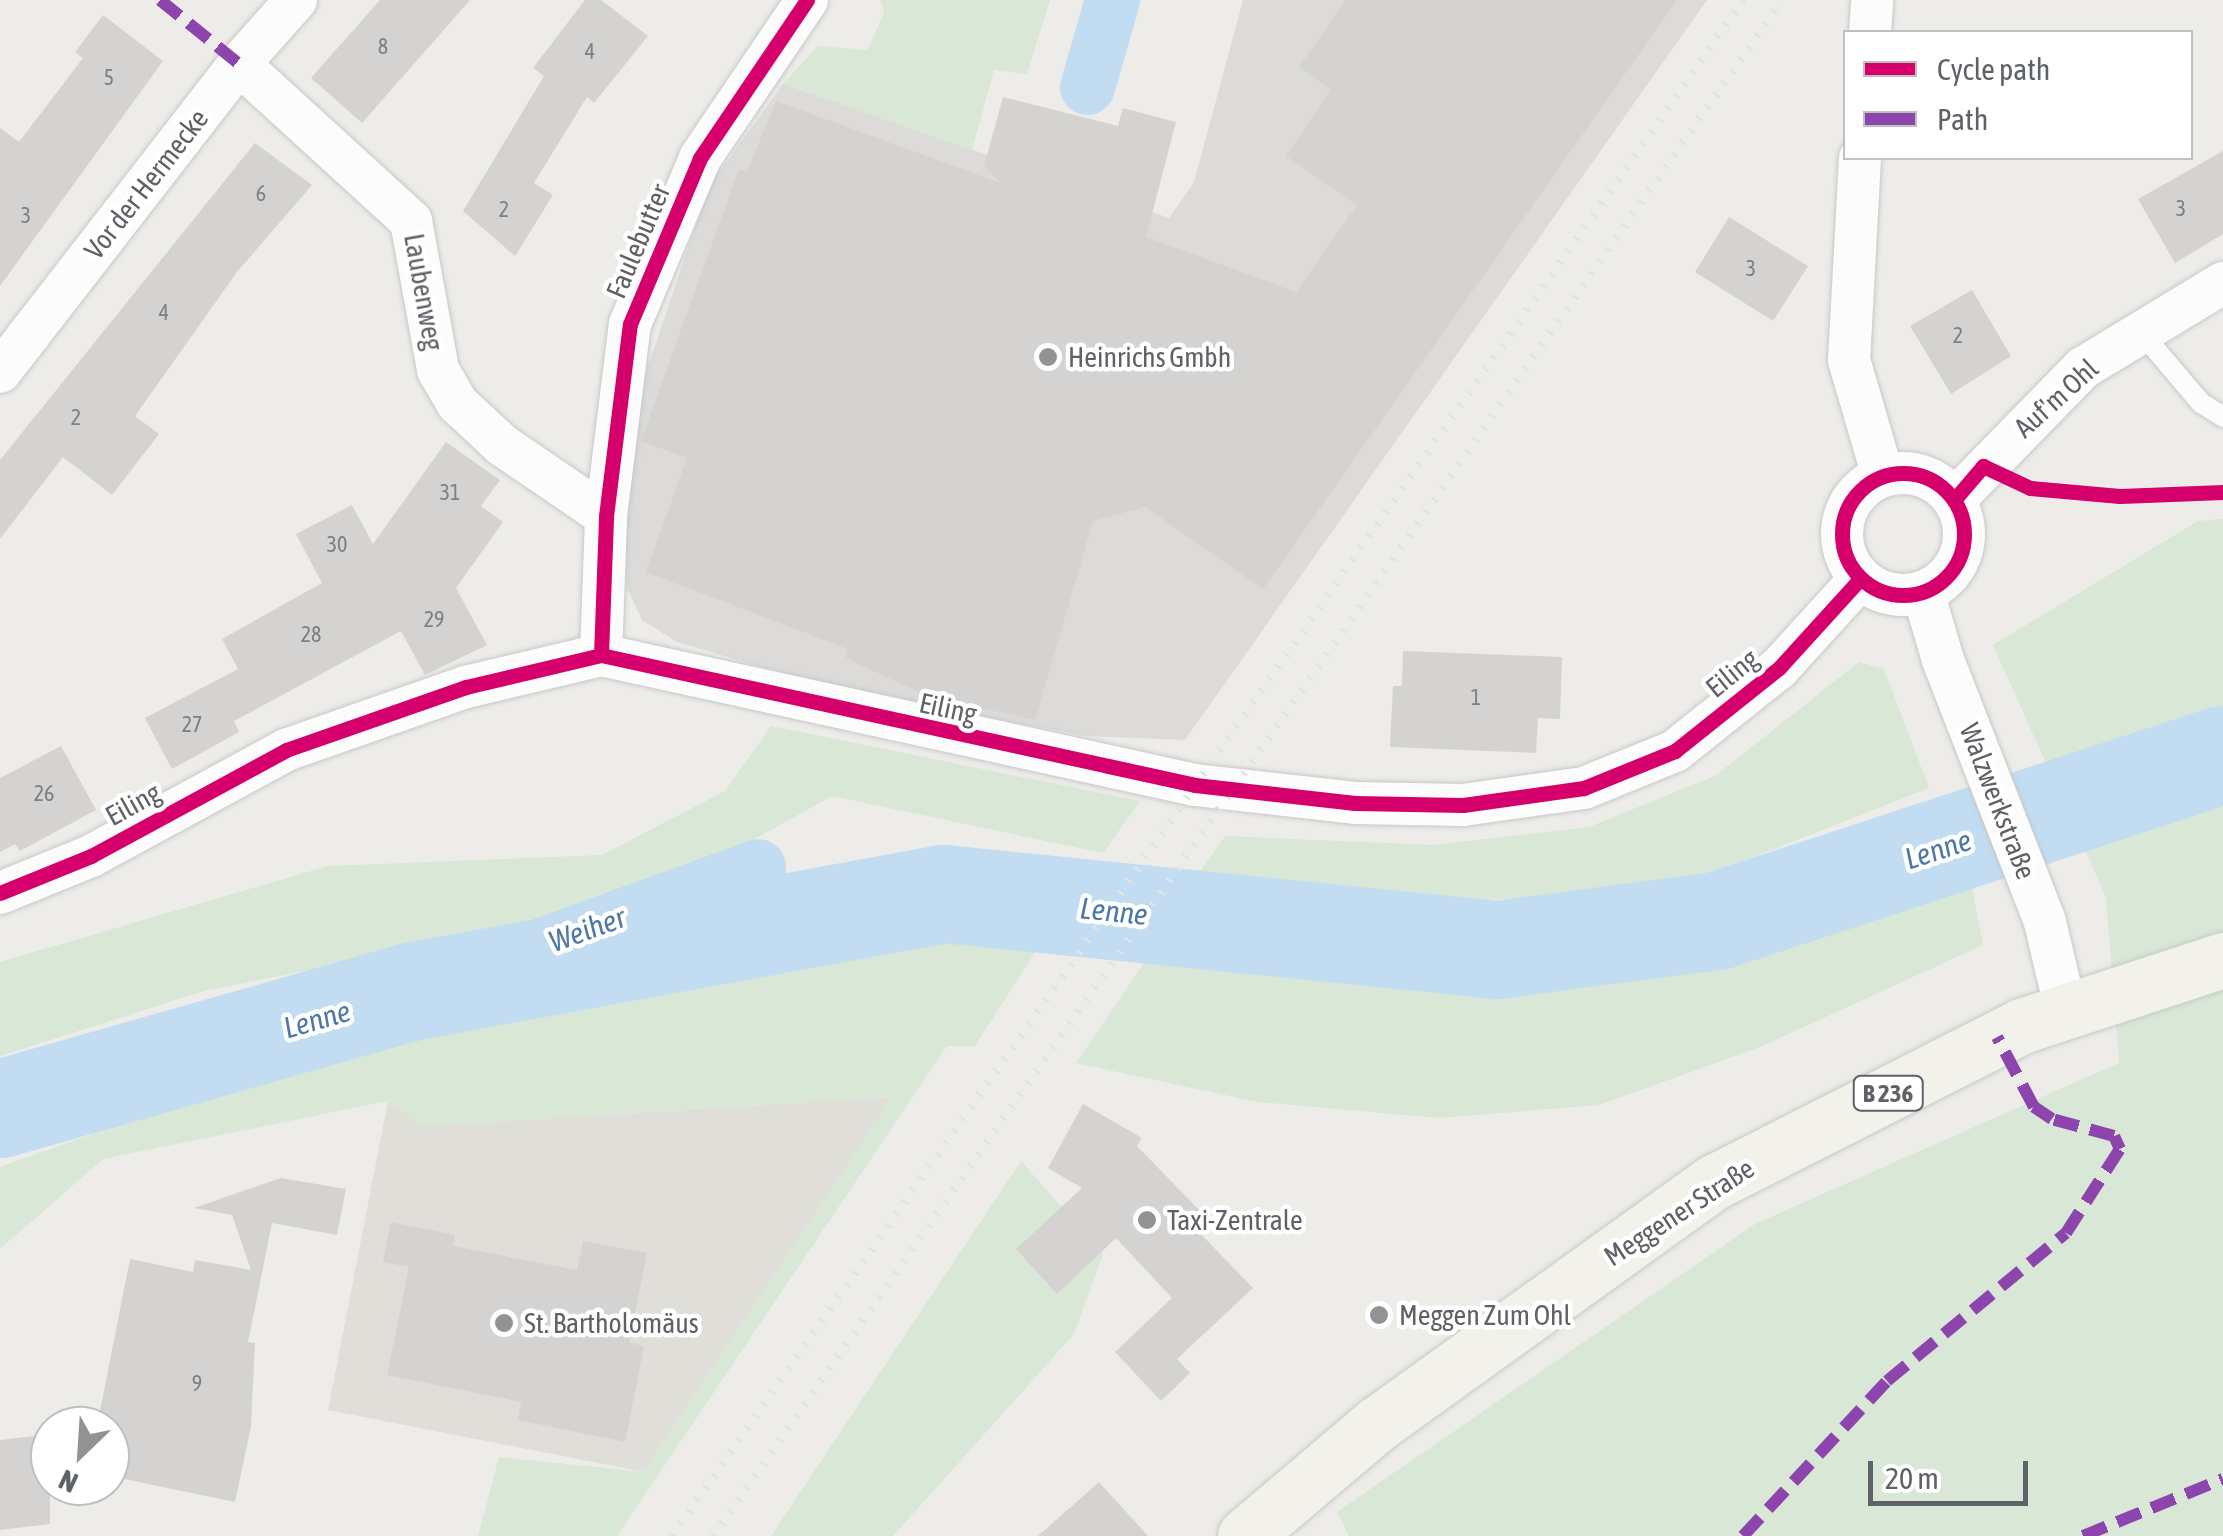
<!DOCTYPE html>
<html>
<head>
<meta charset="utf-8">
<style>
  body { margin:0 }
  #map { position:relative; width:2223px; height:1536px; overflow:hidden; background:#edece9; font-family:"Asap Condensed",sans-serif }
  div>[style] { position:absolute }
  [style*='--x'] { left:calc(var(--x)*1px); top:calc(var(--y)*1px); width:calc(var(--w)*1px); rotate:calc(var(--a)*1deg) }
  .industrial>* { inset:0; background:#dddbd9 }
  .education>* { inset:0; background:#e0ded9 }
  .green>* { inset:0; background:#d8e7d6 }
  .canal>* { height:55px; margin:-27.5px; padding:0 27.5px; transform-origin:27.5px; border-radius:27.5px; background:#c2ddf2 }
  .river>* { height:98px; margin:-49px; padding:0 49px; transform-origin:49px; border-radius:49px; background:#c2ddf2 }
  .building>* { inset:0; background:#d4d3d1 }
  .roads { filter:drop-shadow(0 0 2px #c8c8c8) drop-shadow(0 0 2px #c8c8c8) }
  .service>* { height:20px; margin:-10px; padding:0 10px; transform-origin:10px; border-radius:10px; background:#fcfcfc }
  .minor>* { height:42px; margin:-21px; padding:0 21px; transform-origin:21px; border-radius:21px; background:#fcfcfc }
  .minor>.ring { margin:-21px; padding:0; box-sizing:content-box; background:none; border:42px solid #fcfcfc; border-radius:50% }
  .primary>* { height:55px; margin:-27.5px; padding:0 27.5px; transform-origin:27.5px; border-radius:27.5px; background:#f2f1ea }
  .rail>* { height:8px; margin-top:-4px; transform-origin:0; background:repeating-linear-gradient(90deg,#e3e3e2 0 2.5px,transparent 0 14.5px) }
  .quiet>* { height:12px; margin-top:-6px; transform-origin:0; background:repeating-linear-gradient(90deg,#8e44ad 0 25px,transparent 0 37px) }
  .cycleway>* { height:15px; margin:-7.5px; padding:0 7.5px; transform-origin:7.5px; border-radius:7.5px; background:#d6006c }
  .cycleway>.ring { margin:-7.5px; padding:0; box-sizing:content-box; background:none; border:15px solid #d6006c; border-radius:50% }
  .dots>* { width:28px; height:28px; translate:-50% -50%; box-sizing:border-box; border:5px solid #fff; border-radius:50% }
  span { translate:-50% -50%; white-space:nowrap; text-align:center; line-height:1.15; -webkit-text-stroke:9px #fff; paint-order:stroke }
  .number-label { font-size:22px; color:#7d7f81 }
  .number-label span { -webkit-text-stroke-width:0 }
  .shield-label span { padding:2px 8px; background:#fff; border:2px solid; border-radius:8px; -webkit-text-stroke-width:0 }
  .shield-label { font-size:25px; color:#5e6165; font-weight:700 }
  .street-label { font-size:28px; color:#5e6165 }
  .poi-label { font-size:28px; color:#5e6165 }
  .left { translate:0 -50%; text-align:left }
  .water-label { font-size:30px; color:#4d78a7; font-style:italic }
  .legend { position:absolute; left:1843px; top:30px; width:350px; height:130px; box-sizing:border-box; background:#fff; border:2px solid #bfc0c1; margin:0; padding:12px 18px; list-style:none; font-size:30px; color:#5e6165 }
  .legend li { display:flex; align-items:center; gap:20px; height:50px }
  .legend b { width:50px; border:2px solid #bfc0c1 }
  .north { position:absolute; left:30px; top:1406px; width:100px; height:100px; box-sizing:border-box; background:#fff; border:2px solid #bfc0c1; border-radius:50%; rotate:205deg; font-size:28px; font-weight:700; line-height:40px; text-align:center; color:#5e6165 }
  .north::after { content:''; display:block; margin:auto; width:35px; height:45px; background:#909293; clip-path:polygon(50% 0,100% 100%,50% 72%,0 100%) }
  .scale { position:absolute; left:1868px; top:1461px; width:160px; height:45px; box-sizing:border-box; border:5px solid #5e6165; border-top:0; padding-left:12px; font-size:30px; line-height:35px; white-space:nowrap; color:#5e6165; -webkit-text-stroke:8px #fff; paint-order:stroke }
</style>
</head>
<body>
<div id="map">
  <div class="industrial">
    <i style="clip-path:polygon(1243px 0,1707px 0,1185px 740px,1087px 736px,843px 691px,677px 642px,642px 620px,627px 588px,626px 502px,644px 378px,709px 186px,783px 84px,1169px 218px,1194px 182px)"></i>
  </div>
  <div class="education">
    <i style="clip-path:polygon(892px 1097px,644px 1472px,328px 1410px,388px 1101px,422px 1126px)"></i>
  </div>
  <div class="green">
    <i style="clip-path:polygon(881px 0,1050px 0,1027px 74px,994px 70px,972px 150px,783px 84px,818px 46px,868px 50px,884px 12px)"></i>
    <i style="clip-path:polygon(2223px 519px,2223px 1536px,1349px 1536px,1337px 1512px,1755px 1224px,2119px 1063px,2106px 897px,1993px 645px,2198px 521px)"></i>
    <i style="clip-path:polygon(1859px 662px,1884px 669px,1929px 788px,1708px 875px,1589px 896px,1406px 903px,1193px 881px,1225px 836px,1433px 845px,1589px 827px,1715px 776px)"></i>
    <i style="clip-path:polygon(771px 726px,1140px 801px,1103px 853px,832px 796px,685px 878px,532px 926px,204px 991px,0 1056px,0 962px,328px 866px,602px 855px,725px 791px)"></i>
    <i style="clip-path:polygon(1967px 863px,1983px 945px,1760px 1047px,1599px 1105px,1439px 1118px,1258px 1102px,1076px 1063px,1155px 947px,1449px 981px,1636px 970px,1777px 939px)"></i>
    <i style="clip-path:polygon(914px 935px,1044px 938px,975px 1046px,947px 1046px,617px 1536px,478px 1536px,499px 1457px,644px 1472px,891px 1097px,422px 1126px,387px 1101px,103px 1159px,0 1249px,0 1167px,110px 1128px,372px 1049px)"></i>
    <i style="clip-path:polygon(1021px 1161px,1103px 1254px,1074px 1334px,893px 1536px,771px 1536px)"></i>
  </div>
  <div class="canal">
    <i style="--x:1087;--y:87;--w:91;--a:-74"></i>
    <i style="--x:415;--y:991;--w:365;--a:-20"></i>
  </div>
  <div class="river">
    <i style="--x:0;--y:1109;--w:431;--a:-15.9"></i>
    <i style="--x:415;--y:991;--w:538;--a:-10.39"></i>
    <i style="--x:944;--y:894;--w:556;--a:5.78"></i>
    <i style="--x:1497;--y:950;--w:222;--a:-7.5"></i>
    <i style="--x:1717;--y:921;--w:533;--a:-18.16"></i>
  </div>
  <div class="building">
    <i style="clip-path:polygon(380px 0,470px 0,362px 123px,311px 78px)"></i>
    <i style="clip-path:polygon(585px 0,601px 0,648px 36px,594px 103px,587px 97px,534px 183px,553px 195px,515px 256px,463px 211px,544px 76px,533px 68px)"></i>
    <i style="clip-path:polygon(1346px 0,1677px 0,1263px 589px,1145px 507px,1093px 521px,1035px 720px,929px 697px,846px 658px,848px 649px,646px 572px,687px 458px,641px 441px,739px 169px,747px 172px,776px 101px,1003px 184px,984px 166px,1003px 97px,1118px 126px,1123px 108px,1176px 122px,1146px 237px,1296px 292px,1357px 205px,1286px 156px,1331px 90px,1299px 67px)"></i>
    <i style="clip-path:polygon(103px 15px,163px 61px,0 286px,0 128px,19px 142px,83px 58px,75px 52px)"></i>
    <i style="clip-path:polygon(255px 143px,312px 185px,237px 272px,135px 416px,159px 434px,112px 495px,63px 457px,0 539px,0 460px)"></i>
    <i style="clip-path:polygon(2223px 151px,2223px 234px,2175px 263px,2138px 199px)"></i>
    <i style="clip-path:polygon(1729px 217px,1808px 266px,1773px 321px,1695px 272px)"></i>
    <i style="clip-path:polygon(1972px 290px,2011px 356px,1951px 394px,1910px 326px)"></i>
    <i style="clip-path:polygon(446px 442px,500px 480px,481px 506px,503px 522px,456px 588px,487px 645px,425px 675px,401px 631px,234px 721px,239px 732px,172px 769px,145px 718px,238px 669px,222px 639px,322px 583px,296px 534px,352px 505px,373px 544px)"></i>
    <i style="clip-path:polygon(1403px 651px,1562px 657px,1560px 719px,1538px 718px,1536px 753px,1390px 747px,1393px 686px,1402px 686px)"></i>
    <i style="clip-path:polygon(61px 746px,96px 810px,20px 851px,15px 844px,0 852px,0 778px)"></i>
    <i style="clip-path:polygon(1083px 1104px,1142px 1138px,1137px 1146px,1202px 1213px,1191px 1224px,1253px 1288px,1177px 1359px,1190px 1373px,1161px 1401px,1115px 1352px,1172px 1298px,1116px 1238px,1057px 1294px,1016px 1249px,1082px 1188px,1048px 1168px)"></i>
    <i style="clip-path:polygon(281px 1178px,346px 1189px,337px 1235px,272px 1223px,248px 1342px,255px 1343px,251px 1426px,235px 1502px,110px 1476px,110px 1426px,97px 1426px,130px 1259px,193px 1272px,195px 1260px,251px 1270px,232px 1215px,194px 1208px)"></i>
    <i style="clip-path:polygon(391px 1222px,455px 1235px,453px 1246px,577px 1270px,583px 1241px,647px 1253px,629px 1343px,644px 1346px,625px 1442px,518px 1420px,521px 1402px,387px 1375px,409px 1267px,383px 1262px)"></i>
    <i style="clip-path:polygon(50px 1434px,50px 1524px,0 1530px,0 1440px)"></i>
    <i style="clip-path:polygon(1099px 1482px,1148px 1536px,1038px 1536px)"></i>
  </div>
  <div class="roads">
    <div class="service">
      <i style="--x:2140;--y:331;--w:94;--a:49.7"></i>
      <i style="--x:2201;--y:403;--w:26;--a:32"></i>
    </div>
    <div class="minor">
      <i style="--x:1870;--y:32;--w:32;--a:-86"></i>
      <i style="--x:239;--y:64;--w:233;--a:42.4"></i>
      <i style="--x:411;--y:221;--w:151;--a:79.7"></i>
      <i style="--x:438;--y:370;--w:39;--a:60"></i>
      <i style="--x:458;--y:404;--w:60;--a:43"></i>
      <i style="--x:502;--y:445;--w:126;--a:34.3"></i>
      <i style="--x:1860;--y:158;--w:202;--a:93.1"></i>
      <i style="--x:1849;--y:360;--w:121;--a:73.7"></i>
      <i style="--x:0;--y:372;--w:390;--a:-52.2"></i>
      <i style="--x:239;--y:64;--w:86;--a:-48.3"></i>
      <i class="ring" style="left:1842px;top:473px;width:80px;height:80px"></i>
      <i style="--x:1954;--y:500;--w:185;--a:-45.7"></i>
      <i style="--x:2083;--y:368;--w:164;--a:-31.3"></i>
      <i style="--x:1923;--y:592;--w:71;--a:73.6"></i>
      <i style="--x:1943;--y:660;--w:281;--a:68.7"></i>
      <i style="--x:2045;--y:922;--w:91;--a:76.7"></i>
      <i style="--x:601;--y:655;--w:139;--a:-87.9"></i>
      <i style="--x:606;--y:516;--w:193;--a:-82.9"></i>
      <i style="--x:630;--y:324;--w:180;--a:-67.1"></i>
      <i style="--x:700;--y:158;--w:191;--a:-55.9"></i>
      <i style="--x:0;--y:893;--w:98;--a:-22.1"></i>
      <i style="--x:91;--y:856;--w:222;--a:-28.5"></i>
      <i style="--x:286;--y:750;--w:191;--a:-19.3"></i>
      <i style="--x:466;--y:687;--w:139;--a:-13.3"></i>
      <i style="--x:601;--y:655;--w:608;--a:12.34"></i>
      <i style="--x:1195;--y:785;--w:161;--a:6.4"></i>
      <i style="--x:1355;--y:803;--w:108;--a:1.1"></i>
      <i style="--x:1463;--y:805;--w:122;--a:-8"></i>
      <i style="--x:1584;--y:788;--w:98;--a:-22.1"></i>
      <i style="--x:1675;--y:751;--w:133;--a:-38.6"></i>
      <i style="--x:1779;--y:668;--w:120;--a:-47.7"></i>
    </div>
    <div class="primary">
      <i style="--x:1245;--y:1536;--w:173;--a:-40.3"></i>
      <i style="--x:1377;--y:1424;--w:415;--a:-35.7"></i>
      <i style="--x:1714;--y:1182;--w:344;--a:-26.9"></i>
      <i style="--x:2021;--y:1026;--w:213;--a:-18.1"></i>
    </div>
  </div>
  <div class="rail">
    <i style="--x:672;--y:1536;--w:1873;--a:-55.11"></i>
    <i style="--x:713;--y:1536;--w:1871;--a:-55.16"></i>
  </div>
  <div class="quiet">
    <i style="--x:160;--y:0;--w:102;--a:39"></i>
    <i style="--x:1743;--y:1536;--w:212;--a:-47.1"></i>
    <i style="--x:1887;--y:1381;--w:232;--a:-39.6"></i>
    <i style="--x:2066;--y:1233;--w:100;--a:-57.3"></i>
    <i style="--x:2120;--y:1149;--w:14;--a:-115"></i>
    <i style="--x:2114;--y:1136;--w:64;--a:-164.7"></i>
    <i style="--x:2052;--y:1119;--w:22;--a:-146"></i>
    <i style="--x:2034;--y:1107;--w:79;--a:-117.9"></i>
    <i style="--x:2083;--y:1536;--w:151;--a:-22.2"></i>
  </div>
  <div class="cycleway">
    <i class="ring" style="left:1842px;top:473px;width:107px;height:107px"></i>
    <i style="--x:1954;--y:500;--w:45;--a:-49.5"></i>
    <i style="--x:1983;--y:466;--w:52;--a:25.1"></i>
    <i style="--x:2030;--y:488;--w:90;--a:5.1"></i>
    <i style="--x:2120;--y:496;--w:103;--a:-2.2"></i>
    <i style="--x:601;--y:655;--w:139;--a:-87.9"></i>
    <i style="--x:606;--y:516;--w:193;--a:-82.9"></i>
    <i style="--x:630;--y:324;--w:180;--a:-67.1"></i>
    <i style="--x:700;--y:158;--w:191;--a:-55.9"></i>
    <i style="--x:0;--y:893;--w:98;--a:-22.1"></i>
    <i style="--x:91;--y:856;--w:222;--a:-28.5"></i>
    <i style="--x:286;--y:750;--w:191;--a:-19.3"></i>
    <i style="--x:466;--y:687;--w:139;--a:-13.3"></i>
    <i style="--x:601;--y:655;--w:608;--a:12.34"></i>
    <i style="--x:1195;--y:785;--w:161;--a:6.4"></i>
    <i style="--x:1355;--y:803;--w:108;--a:1.1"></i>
    <i style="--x:1463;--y:805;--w:122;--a:-8"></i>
    <i style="--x:1584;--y:788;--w:98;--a:-22.1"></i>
    <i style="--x:1675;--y:751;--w:133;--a:-38.6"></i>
    <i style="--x:1779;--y:668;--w:120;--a:-47.7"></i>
  </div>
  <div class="dots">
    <i style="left:1048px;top:357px;background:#909293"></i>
    <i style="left:1147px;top:1220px;background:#909293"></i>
    <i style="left:1379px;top:1315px;background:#909293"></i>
    <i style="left:504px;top:1323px;background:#909293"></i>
  </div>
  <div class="number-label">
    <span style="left:383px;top:47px">8</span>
    <span style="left:590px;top:52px">4</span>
    <span style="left:109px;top:78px">5</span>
    <span style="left:261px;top:194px">6</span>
    <span style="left:2181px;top:209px">3</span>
    <span style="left:504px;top:210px">2</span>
    <span style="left:26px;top:216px">3</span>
    <span style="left:1751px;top:269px">3</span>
    <span style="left:164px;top:313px">4</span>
    <span style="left:1958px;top:336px">2</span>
    <span style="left:76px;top:418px">2</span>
    <span style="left:450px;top:493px">31</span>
    <span style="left:337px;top:545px">30</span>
    <span style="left:434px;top:620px">29</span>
    <span style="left:311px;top:635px">28</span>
    <span style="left:1476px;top:698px">1</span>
    <span style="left:192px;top:725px">27</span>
    <span style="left:44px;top:794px">26</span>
    <span style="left:197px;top:1384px">9</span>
  </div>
  <div class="shield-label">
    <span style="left:1888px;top:1093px">B 236</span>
  </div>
  <div class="street-label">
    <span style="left:146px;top:184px;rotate:-52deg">Vor der Hermecke</span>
    <span style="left:638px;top:241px;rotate:-67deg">Faulebutter</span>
    <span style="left:424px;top:292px;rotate:80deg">Laubenweg</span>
    <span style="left:2056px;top:398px;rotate:-42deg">Auf'm Ohl</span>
    <span style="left:1732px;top:673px;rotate:-39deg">Eiling</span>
    <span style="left:948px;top:708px;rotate:12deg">Eiling</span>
    <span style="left:1998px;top:801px;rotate:69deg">Walzwerkstraße</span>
    <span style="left:133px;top:804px;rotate:-29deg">Eiling</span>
    <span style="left:1679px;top:1212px;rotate:-33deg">Meggener Straße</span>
  </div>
  <div class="poi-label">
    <span class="left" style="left:1068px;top:357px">Heinrichs Gmbh</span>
    <span class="left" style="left:1167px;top:1220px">Taxi-Zentrale</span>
    <span class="left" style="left:1399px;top:1315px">Meggen Zum Ohl</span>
    <span class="left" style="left:524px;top:1323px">St. Bartholomäus</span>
  </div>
  <div class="water-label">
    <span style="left:1938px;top:849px;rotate:-18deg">Lenne</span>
    <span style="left:1114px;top:911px;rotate:6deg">Lenne</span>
    <span style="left:587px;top:929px;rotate:-20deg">Weiher</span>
    <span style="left:317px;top:1019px;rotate:-16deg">Lenne</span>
  </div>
  <ul class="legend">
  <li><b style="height:12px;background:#d6006c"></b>Cycle path</li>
  <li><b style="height:12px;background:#8e44ad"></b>Path</li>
  </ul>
  <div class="north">N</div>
  <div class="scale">20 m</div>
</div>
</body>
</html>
